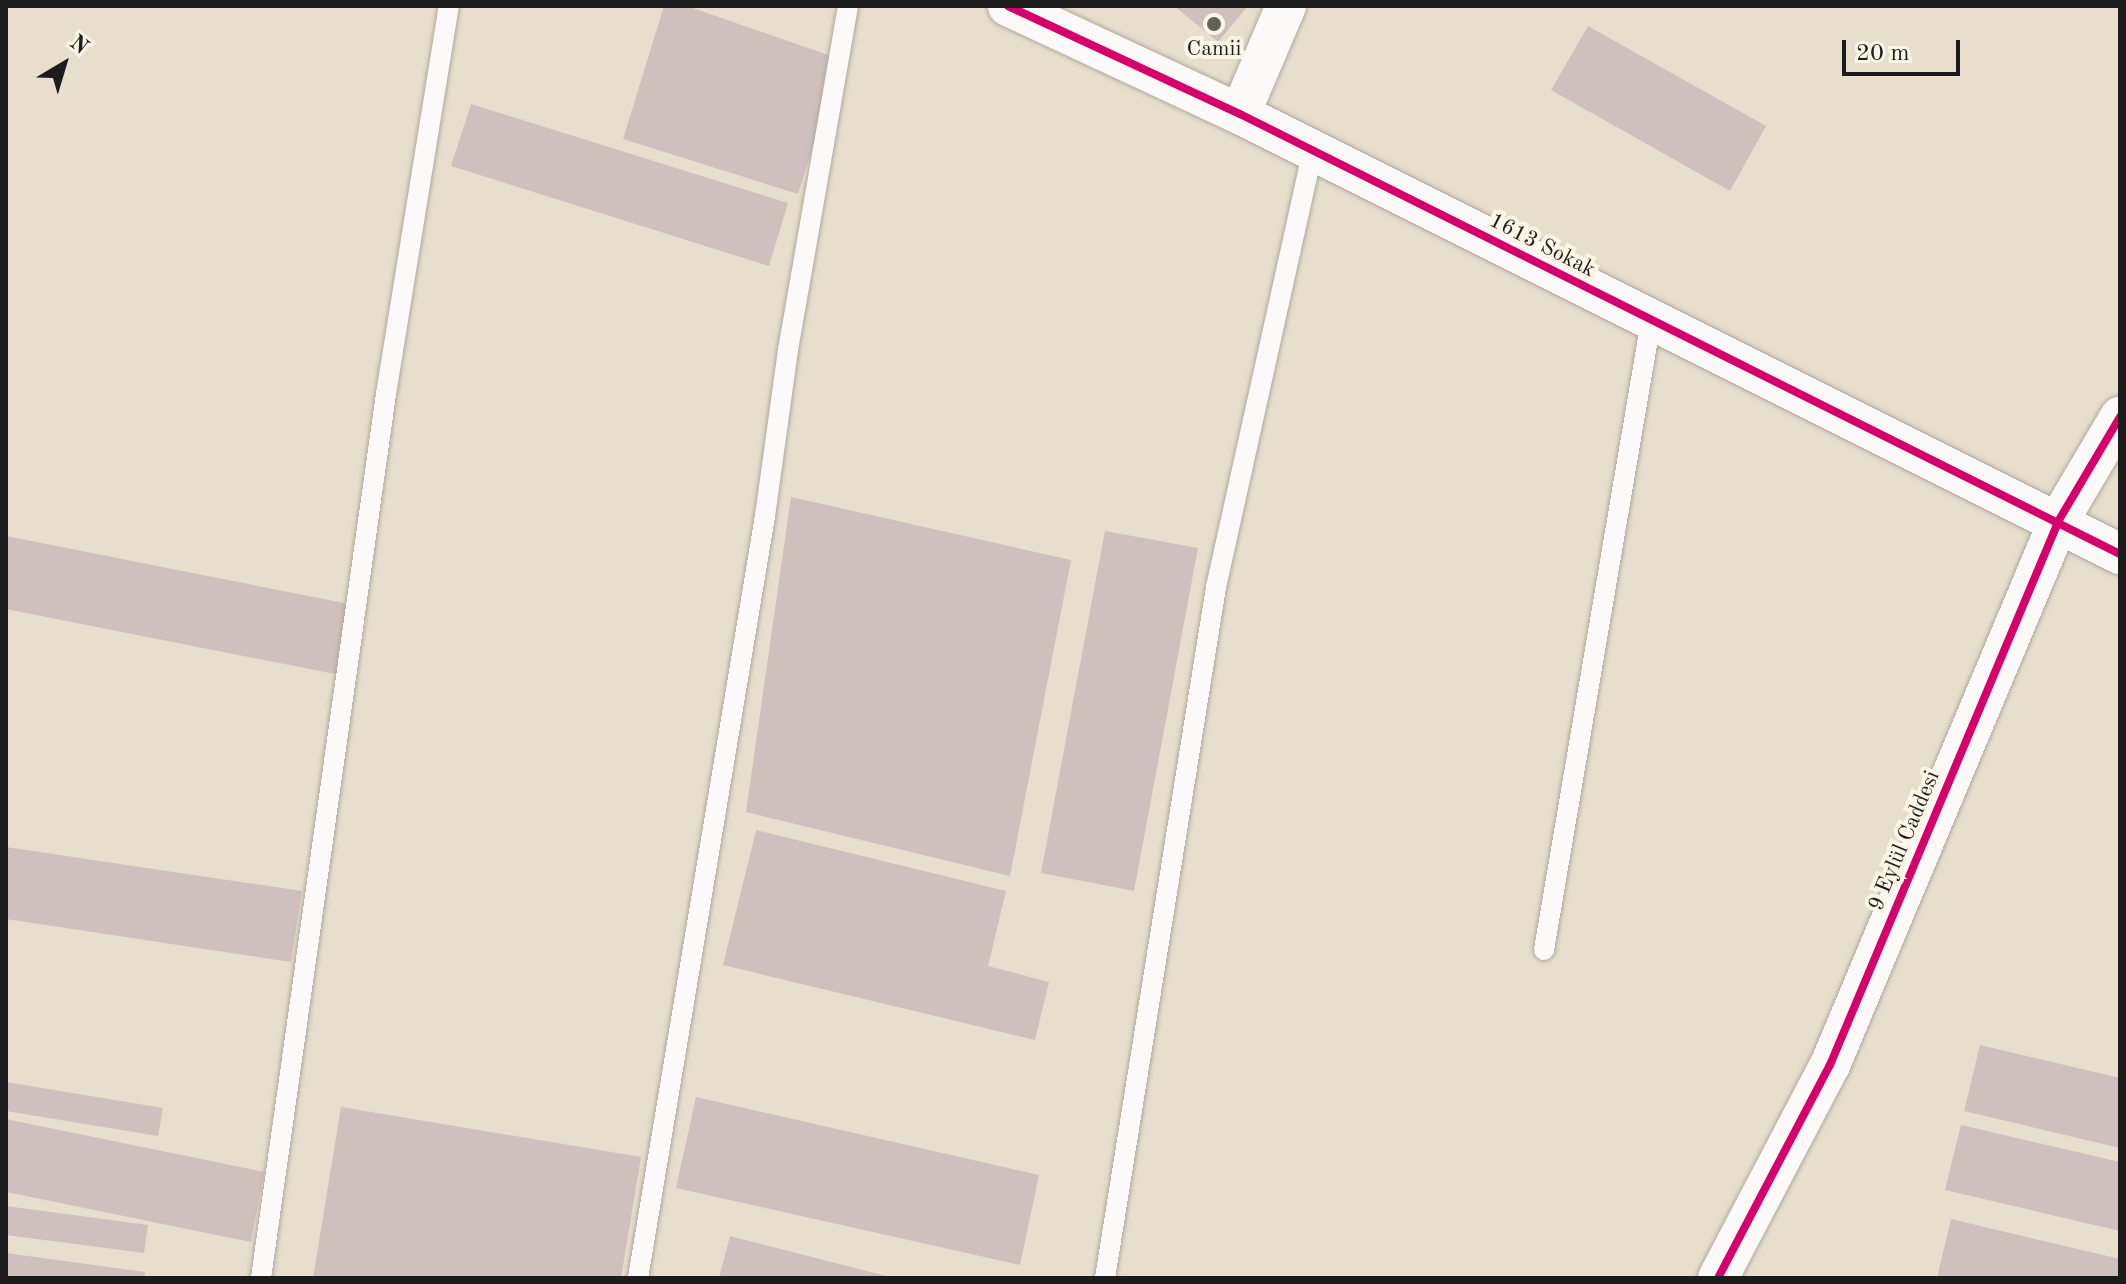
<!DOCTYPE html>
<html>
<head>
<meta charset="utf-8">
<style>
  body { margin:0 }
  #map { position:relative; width:2126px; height:1284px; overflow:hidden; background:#e8dece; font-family:"Old Standard TT",serif }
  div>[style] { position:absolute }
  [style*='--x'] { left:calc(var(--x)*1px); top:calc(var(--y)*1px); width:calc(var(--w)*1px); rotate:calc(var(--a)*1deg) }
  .building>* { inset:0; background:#cfc0bd }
  .roads { filter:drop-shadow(0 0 2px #afa99e) drop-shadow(0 0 2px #afa99e) }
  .service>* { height:20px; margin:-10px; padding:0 10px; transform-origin:10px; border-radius:10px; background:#fcfaf8 }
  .minor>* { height:40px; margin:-20px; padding:0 20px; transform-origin:20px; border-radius:20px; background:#fcfaf8 }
  .cycleway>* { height:8px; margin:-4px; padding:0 4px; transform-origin:4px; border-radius:4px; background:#d6006c }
  .dots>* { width:22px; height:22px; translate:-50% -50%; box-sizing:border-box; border:4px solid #fcf5e5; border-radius:50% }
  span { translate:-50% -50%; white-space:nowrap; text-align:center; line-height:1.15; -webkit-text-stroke:8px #fcf5e5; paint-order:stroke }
  .poi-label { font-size:22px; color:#1c1c1c }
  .street-label { font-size:22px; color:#1c1c1c }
  .frame { position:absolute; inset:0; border:8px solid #1c1c1c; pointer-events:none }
  .north { position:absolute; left:24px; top:24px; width:80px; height:80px; -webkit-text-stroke:6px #fcf5e5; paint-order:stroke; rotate:38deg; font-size:22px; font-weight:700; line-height:32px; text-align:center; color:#1c1c1c }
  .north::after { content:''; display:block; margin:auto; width:28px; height:36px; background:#1c1c1c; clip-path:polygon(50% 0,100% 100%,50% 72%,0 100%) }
  .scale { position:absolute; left:1842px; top:40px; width:118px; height:36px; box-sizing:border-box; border:4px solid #1c1c1c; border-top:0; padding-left:10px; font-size:24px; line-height:28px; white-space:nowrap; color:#1c1c1c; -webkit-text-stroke:6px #fcf5e5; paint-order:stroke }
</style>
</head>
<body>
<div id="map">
  <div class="building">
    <i style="clip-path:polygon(664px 6px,687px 6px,831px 56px,820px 123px,798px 194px,623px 139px)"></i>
    <i style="clip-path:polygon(1174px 6px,1248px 6px,1218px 42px)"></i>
    <i style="clip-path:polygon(1588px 26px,1766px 126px,1730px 191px,1551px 90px)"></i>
    <i style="clip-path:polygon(471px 104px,788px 203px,769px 266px,451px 166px)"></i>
    <i style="clip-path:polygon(791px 497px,1071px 560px,1010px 876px,746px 812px)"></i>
    <i style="clip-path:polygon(1105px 531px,1198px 548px,1134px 891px,1041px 873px)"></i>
    <i style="clip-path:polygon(6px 536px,354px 605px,340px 675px,6px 609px)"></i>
    <i style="clip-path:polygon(756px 830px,1006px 891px,988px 966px,1049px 982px,1035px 1040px,723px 965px)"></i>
    <i style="clip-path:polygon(6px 847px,302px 891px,291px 962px,6px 919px)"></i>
    <i style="clip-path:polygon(1980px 1045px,2120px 1078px,2120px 1148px,1964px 1111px)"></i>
    <i style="clip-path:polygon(6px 1082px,163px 1108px,158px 1136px,6px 1111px)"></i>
    <i style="clip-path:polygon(696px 1097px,1039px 1175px,1020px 1265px,676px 1188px)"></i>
    <i style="clip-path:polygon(341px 1107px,641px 1157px,621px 1278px,313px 1278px)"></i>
    <i style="clip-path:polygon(6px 1119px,264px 1172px,251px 1242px,6px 1192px)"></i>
    <i style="clip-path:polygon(1961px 1125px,2120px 1162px,2120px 1231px,1945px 1190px)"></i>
    <i style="clip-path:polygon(6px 1206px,148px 1225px,144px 1253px,6px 1235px)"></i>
    <i style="clip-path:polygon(1951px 1219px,2120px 1259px,2120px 1278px,1937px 1278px)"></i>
    <i style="clip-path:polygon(730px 1236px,890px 1277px,890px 1278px,719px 1278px)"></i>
    <i style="clip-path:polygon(6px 1253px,145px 1272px,144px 1278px,6px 1278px)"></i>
  </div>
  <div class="roads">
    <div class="service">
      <i style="--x:1544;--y:950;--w:638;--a:-80.35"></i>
      <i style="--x:261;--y:1278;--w:893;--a:-81.95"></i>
      <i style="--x:386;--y:394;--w:393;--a:-80.8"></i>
      <i style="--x:638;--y:1278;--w:773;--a:-80.54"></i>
      <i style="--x:765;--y:516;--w:168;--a:-82.1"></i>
      <i style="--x:788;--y:350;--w:349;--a:-80.1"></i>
      <i style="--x:1105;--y:1278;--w:700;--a:-80.87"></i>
      <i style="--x:1216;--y:587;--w:448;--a:-77.5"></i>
    </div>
    <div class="minor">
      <i style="--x:1008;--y:6;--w:256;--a:25"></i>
      <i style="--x:1240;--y:114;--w:984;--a:26.57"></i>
      <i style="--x:1240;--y:114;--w:117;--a:-66.9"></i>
      <i style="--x:1718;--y:1278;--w:241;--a:-62.3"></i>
      <i style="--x:1830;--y:1065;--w:591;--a:-67.21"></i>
      <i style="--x:2059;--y:520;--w:120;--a:-59.4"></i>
    </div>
  </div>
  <div class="cycleway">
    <i style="--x:1008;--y:6;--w:256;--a:25"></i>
    <i style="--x:1240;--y:114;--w:984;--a:26.57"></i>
    <i style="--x:1718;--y:1278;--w:241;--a:-62.3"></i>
    <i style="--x:1830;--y:1065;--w:591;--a:-67.21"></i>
    <i style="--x:2059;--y:520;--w:120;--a:-59.4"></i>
  </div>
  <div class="dots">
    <i style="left:1214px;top:24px;background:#63605a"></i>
  </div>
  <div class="poi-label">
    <span style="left:1214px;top:50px">Camii</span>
  </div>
  <div class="street-label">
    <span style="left:1542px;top:246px;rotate:27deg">1613 Sokak</span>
    <span style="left:1905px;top:841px;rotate:-67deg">9 Eylül Caddesi</span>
  </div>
  <div class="frame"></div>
  <div class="north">N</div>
  <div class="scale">20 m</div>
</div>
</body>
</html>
